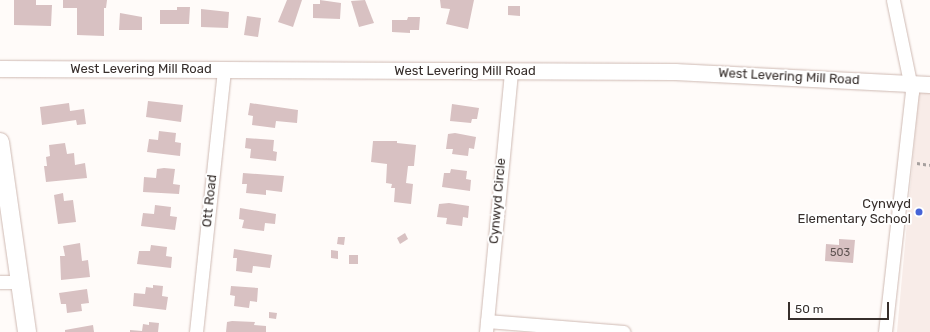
<!DOCTYPE html>
<html>
<head>
<meta charset="utf-8">
<style>
  body { margin:0 }
  #map { position:relative; width:930px; height:332px; overflow:hidden; background:#fffbf9; font-family:Rubik,sans-serif }
  div>[style] { position:absolute }
  [style*='--x'] { left:calc(var(--x)*1px); top:calc(var(--y)*1px); width:calc(var(--w)*1px); rotate:calc(var(--a)*1deg) }
  .built>* { inset:0; background:#f8ece8 }
  .building>* { inset:0; background:#d8c1c2 }
  .path>* { height:2.5px; margin-top:-1.25px; transform-origin:0; background:repeating-linear-gradient(90deg,#a6a09e 0 3px,transparent 0 6px) }
  .roads { filter:drop-shadow(0 0 1px #cfbab3) drop-shadow(0 0 1px #cfbab3) }
  .minor>* { height:13px; margin:-6.5px; padding:0 6.5px; transform-origin:6.5px; border-radius:6.5px; background:#fff }
  .tertiary>* { height:16px; margin:-8px; padding:0 8px; transform-origin:8px; border-radius:8px; background:#fff }
  .secondary>* { height:18px; margin:-9px; padding:0 9px; transform-origin:9px; border-radius:9px; background:#fff }
  .dots>* { width:11px; height:11px; translate:-50% -50%; box-sizing:border-box; border:2px solid #fff; border-radius:50% }
  span { translate:-50% -50%; white-space:nowrap; text-align:center; line-height:1.15; -webkit-text-stroke:4px #fff; paint-order:stroke }
  .number-label { font-size:11px; color:#5f5452 }
  .number-label span { -webkit-text-stroke-width:0 }
  .street-label { font-size:13px; color:#372f2c }
  .poi-label { font-size:13px; color:#372f2c }
  .right { translate:-100% -50%; text-align:right }
  .scale { position:absolute; left:788px; top:302px; width:101px; height:18px; box-sizing:border-box; border:2px solid #372f2c; border-top:0; padding-left:5px; font-size:12px; line-height:14px; white-space:nowrap; color:#372f2c; -webkit-text-stroke:3px #fff; paint-order:stroke }
</style>
</head>
<body>
<div id="map">
  <div class="built">
    <i style="clip-path:polygon(919px 92px,930px 93px,930px 332px,897px 332px)"></i>
  </div>
  <div class="building">
    <i style="clip-path:polygon(14px 0,36px 0,36px 5px,52px 5px,51px 26px,14px 25px)"></i>
    <i style="clip-path:polygon(63px 0,107px 0,106px 8px,104px 8px,104px 36px,77px 35px,77px 8px,63px 8px)"></i>
    <i style="clip-path:polygon(287px 0,302px 0,293px 27px,278px 22px)"></i>
    <i style="clip-path:polygon(320px 0,341px 3px,340px 19px,313px 18px,313px 4px,320px 4px)"></i>
    <i style="clip-path:polygon(365px 0,374px 23px,359px 27px,351px 1px)"></i>
    <i style="clip-path:polygon(440px 0,474px 0,468px 29px,446px 24px,450px 9px,441px 8px)"></i>
    <i style="clip-path:polygon(508px 6px,520px 6px,520px 16px,508px 15px)"></i>
    <i style="clip-path:polygon(177px 7px,190px 7px,189px 24px,160px 24px,160px 10px,177px 10px)"></i>
    <i style="clip-path:polygon(201px 9px,229px 12px,228px 28px,201px 27px)"></i>
    <i style="clip-path:polygon(120px 13px,142px 17px,142px 30px,119px 30px)"></i>
    <i style="clip-path:polygon(247px 16px,261px 18px,258px 37px,244px 35px)"></i>
    <i style="clip-path:polygon(408px 17px,420px 17px,419px 30px,410px 30px,410px 33px,392px 32px,392px 20px,407px 20px)"></i>
    <i style="clip-path:polygon(148px 101px,183px 105px,181px 122px,146px 117px)"></i>
    <i style="clip-path:polygon(69px 103px,70px 111px,84px 109px,86px 124px,77px 125px,76px 120px,42px 125px,40px 107px)"></i>
    <i style="clip-path:polygon(250px 103px,298px 110px,297px 123px,276px 121px,275px 128px,252px 125px,253px 116px,248px 115px)"></i>
    <i style="clip-path:polygon(452px 104px,479px 108px,477px 119px,472px 119px,471px 123px,450px 121px)"></i>
    <i style="clip-path:polygon(159px 131px,176px 133px,175px 142px,181px 143px,180px 156px,147px 152px,149px 139px,158px 140px)"></i>
    <i style="clip-path:polygon(455px 133px,476px 137px,474px 149px,469px 148px,468px 156px,452px 154px,453px 149px,446px 149px,448px 134px)"></i>
    <i style="clip-path:polygon(246px 138px,274px 140px,273px 151px,277px 152px,276px 161px,250px 158px,251px 149px,245px 148px)"></i>
    <i style="clip-path:polygon(373px 141px,397px 141px,397px 143px,416px 145px,414px 166px,408px 166px,406px 183px,413px 184px,411px 204px,394px 202px,395px 188px,391px 188px,392px 184px,386px 183px,387px 164px,371px 162px)"></i>
    <i style="clip-path:polygon(65px 143px,67px 154px,74px 153px,75px 165px,85px 163px,87px 178px,46px 182px,44px 166px,47px 166px,46px 157px,50px 156px,49px 145px)"></i>
    <i style="clip-path:polygon(164px 168px,175px 169px,173px 184px,180px 185px,179px 194px,143px 192px,144px 177px,156px 178px,157px 169px)"></i>
    <i style="clip-path:polygon(451px 169px,467px 171px,466px 179px,471px 180px,470px 191px,442px 187px,444px 173px,450px 173px)"></i>
    <i style="clip-path:polygon(243px 173px,284px 176px,282px 192px,266px 190px,266px 195px,246px 193px,247px 184px,242px 184px)"></i>
    <i style="clip-path:polygon(63px 193px,64px 201px,73px 200px,76px 222px,58px 224px,54px 195px)"></i>
    <i style="clip-path:polygon(449px 203px,469px 206px,468px 218px,463px 217px,462px 226px,446px 224px,447px 218px,437px 217px,439px 204px)"></i>
    <i style="clip-path:polygon(155px 205px,171px 207px,170px 216px,177px 217px,175px 230px,141px 226px,143px 213px,154px 214px)"></i>
    <i style="clip-path:polygon(240px 208px,276px 214px,275px 224px,265px 223px,264px 231px,242px 228px,244px 220px,239px 219px)"></i>
    <i style="clip-path:polygon(405px 233px,408px 239px,400px 244px,397px 238px)"></i>
    <i style="clip-path:polygon(338px 237px,345px 237px,344px 245px,337px 244px)"></i>
    <i style="clip-path:polygon(839px 239px,855px 240px,853px 263px,825px 261px,826px 244px,839px 245px)"></i>
    <i style="clip-path:polygon(80px 243px,82px 261px,88px 260px,90px 277px,61px 280px,60px 256px,65px 256px,63px 246px)"></i>
    <i style="clip-path:polygon(151px 245px,167px 247px,166px 256px,172px 257px,171px 268px,137px 264px,139px 251px,150px 251px)"></i>
    <i style="clip-path:polygon(234px 249px,272px 255px,270px 268px,253px 266px,252px 273px,236px 271px,237px 258px,233px 258px)"></i>
    <i style="clip-path:polygon(331px 250px,338px 251px,338px 259px,331px 258px)"></i>
    <i style="clip-path:polygon(349px 255px,358px 255px,358px 264px,349px 264px)"></i>
    <i style="clip-path:polygon(153px 285px,163px 286px,162px 296px,168px 297px,166px 310px,133px 306px,134px 293px,145px 294px,146px 287px,153px 288px)"></i>
    <i style="clip-path:polygon(231px 286px,258px 288px,257px 302px,250px 301px,249px 308px,234px 306px,235px 296px,230px 295px)"></i>
    <i style="clip-path:polygon(87px 289px,89px 303px,81px 304px,82px 311px,67px 313px,66px 304px,61px 304px,59px 293px)"></i>
    <i style="clip-path:polygon(269px 312px,277px 313px,276px 319px,269px 318px)"></i>
    <i style="clip-path:polygon(232px 321px,255px 322px,254px 325px,266px 326px,266px 332px,226px 332px,227px 322px)"></i>
    <i style="clip-path:polygon(149px 322px,159px 323px,158px 332px,130px 332px,130px 330px,142px 331px,143px 324px,149px 325px)"></i>
    <i style="clip-path:polygon(93px 325px,94px 332px,65px 332px,65px 330px)"></i>
  </div>
  <div class="path">
    <i style="--x:917;--y:163;--w:13;--a:9"></i>
  </div>
  <div class="roads">
    <div class="minor">
      <i style="--x:0;--y:282;--w:20;--a:0"></i>
      <i style="--x:487;--y:321;--w:137;--a:4.6"></i>
      <i style="--x:196;--y:332;--w:264;--a:-83.9"></i>
      <i style="--x:486;--y:332;--w:262;--a:-84.5"></i>
      <i style="--x:885;--y:332;--w:242;--a:-83.6"></i>
      <i style="--x:912;--y:92;--w:94;--a:-101.7"></i>
    </div>
    <div class="tertiary">
      <i style="--x:0;--y:69;--w:675;--a:0.25"></i>
      <i style="--x:675;--y:72;--w:255;--a:2.9"></i>
    </div>
    <div class="secondary">
      <i style="--x:0;--y:142;--w:192;--a:81.9"></i>
    </div>
  </div>
  <div class="dots">
    <i style="left:919px;top:212px;background:#4664d7"></i>
  </div>
  <div class="number-label">
    <span style="left:840px;top:253px">503</span>
  </div>
  <div class="street-label">
    <span style="left:141px;top:69px">West Levering Mill Road</span>
    <span style="left:465px;top:71px">West Levering Mill Road</span>
    <span style="left:789px;top:77px;rotate:3deg">West Levering Mill Road</span>
    <span style="left:210px;top:201px;rotate:-84deg">Ott Road</span>
    <span style="left:498px;top:201px;rotate:-85deg">Cynwyd Circle</span>
  </div>
  <div class="poi-label">
    <span class="right" style="left:911px;top:212px">Cynwyd<br>Elementary School</span>
  </div>
  <div class="scale">50 m</div>
</div>
</body>
</html>
